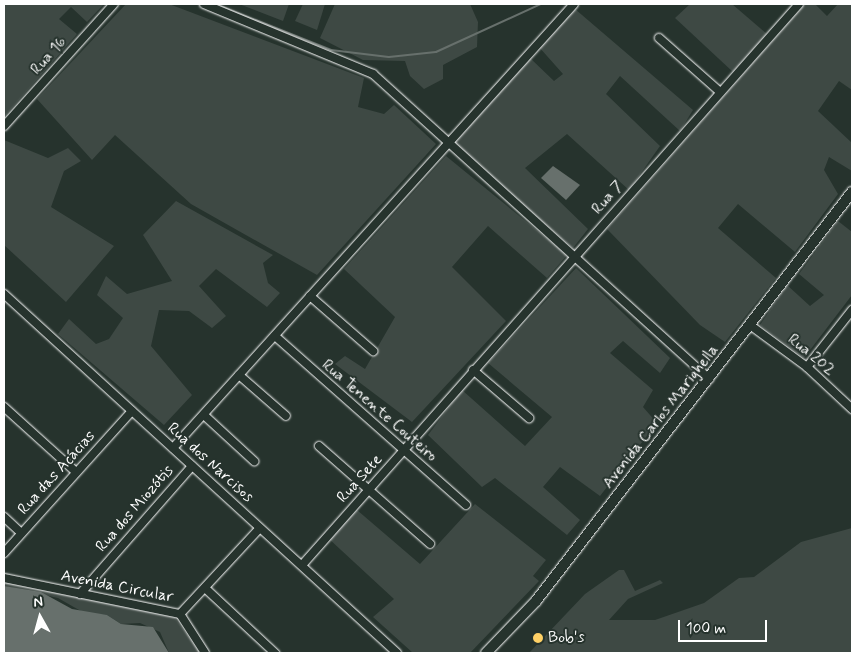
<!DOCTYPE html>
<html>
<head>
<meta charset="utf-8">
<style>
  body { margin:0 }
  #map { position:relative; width:856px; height:657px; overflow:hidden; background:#26332d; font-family:Mynerve,sans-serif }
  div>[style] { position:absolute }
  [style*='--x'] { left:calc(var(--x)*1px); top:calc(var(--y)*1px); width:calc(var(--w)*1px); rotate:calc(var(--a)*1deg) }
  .green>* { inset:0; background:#3e4944 }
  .water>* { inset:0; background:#67706c }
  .stream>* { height:2px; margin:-1px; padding:0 1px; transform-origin:1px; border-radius:1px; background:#67706c }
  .roads { filter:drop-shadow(0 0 1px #fff) drop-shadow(0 0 1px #fff) }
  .minor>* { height:8px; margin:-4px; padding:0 4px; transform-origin:4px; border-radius:4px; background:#26332d }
  .major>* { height:10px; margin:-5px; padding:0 5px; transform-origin:5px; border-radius:5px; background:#26332d }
  .dots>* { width:14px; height:14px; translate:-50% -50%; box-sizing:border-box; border:2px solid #26332d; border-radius:50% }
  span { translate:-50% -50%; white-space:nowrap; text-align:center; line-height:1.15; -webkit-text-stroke:4px #26332d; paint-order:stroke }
  .street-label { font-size:16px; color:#fff }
  .poi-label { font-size:16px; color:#fff }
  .left { translate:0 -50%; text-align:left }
  .frame { position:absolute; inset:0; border:5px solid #fff; pointer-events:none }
  .north { position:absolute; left:15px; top:592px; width:50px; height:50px; -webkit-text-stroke:4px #26332d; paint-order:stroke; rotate:353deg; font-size:14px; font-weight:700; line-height:20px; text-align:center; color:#fff }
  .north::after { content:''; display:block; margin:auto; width:18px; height:22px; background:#fff; clip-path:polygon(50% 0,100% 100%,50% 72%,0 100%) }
  .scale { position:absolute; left:678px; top:620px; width:89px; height:22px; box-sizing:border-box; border:2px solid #fff; border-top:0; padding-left:6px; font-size:15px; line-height:18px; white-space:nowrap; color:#fff; -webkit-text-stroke:4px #26332d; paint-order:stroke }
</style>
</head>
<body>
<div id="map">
  <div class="green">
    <i style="clip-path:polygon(4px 4px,104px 4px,87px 22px,71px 7px,59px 19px,77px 34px,4px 117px)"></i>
    <i style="clip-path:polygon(126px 4px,169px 4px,364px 78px,358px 107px,384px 114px,394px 105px,436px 144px,317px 275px,191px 204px,115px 135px,92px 160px,37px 99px)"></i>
    <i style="clip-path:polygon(239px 4px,289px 4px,283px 21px)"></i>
    <i style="clip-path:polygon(303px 4px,325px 4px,317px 30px,295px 21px)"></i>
    <i style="clip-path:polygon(335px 4px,470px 4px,478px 22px,477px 47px,443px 65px,443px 79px,424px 89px,410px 76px,405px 61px,363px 60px,320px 38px)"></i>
    <i style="clip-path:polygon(690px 4px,732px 4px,767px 34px,733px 72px,675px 18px)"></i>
    <i style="clip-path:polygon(805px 4px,815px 4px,827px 16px,838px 4px,852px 4px,852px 90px,839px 81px,818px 111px,852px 143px,852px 171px,829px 157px,824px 170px,838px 194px,795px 252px,738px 204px,718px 228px,776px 278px,725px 342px,700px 325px,607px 229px)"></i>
    <i style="clip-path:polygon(575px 9px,693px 110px,680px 131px,620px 76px,606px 94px,660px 146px,629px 190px,567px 134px,525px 168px,588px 229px,573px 248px,453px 144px,529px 57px,554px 81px,563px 74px,539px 47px)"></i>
    <i style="clip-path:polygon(4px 140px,48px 158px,68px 148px,81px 161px,64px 171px,51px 207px,114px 246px,66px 302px,4px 245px)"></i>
    <i style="clip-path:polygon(446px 156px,567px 255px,547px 278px,488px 226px,452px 267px,506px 321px,412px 422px,335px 364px,345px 356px,365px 369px,395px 317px,344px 269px)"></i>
    <i style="clip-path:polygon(176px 201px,273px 255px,263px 263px,268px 283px,280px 293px,267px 307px,216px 269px,199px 286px,226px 316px,212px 328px,189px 311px,159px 310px,151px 346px,192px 395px,164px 425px,58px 334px,69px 319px,96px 344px,109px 339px,123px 318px,97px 295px,106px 276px,127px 294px,172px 281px,143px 235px)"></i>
    <i style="clip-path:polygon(838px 221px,852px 232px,852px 295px,804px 358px,760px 325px,787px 285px,810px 306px,824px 295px,799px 274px)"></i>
    <i style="clip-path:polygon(576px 268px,670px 358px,660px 373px,623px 341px,610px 353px,653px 390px,643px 407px,657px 423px,600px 496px,560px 467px,543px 487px,580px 520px,567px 535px,495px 478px,482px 487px,428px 435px,462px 390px,525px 446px,552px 417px,488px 363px)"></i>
    <i style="clip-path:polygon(475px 504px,546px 560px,533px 576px,539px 581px,470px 653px,413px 653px,373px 617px,394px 599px,328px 538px,357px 510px,420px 564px)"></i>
    <i style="clip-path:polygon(852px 528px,852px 653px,529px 653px,585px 594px,619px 570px,624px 570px,635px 591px,660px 580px,663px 583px,628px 599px,609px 620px,655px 620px,704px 603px,739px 578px,754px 577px,801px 542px)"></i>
    <i style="clip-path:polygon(4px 580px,170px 611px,200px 653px,169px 653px,160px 632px,140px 623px,121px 624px,107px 615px,86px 614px,58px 598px,4px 586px)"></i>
  </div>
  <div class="water">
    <i style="clip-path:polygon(553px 166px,580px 185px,566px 200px,541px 178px)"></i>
    <i style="clip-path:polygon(4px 586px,41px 592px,72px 609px,107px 615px,121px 624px,153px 627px,169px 653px,4px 653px)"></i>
  </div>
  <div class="stream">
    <i style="--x:215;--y:4;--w:125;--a:21.6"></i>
    <i style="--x:331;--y:50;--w:58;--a:6.9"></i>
    <i style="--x:389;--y:57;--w:47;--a:-6.1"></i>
    <i style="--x:436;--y:52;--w:115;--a:-24.6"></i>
  </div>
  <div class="roads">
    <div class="minor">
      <i style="--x:204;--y:4;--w:183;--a:22.5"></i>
      <i style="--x:373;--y:74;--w:454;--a:42.2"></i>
      <i style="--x:659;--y:38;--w:81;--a:41.5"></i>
      <i style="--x:4;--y:126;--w:164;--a:-48"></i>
      <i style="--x:4;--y:294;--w:532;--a:42.41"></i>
      <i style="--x:310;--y:296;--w:84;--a:41.1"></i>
      <i style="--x:750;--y:325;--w:71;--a:36.4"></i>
      <i style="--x:807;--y:367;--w:62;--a:43"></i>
      <i style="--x:275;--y:336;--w:255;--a:41.5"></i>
      <i style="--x:807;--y:367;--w:73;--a:-51.7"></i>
      <i style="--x:473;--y:370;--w:74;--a:40.6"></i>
      <i style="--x:239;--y:375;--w:62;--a:41.1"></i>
      <i style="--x:4;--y:407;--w:97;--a:42.1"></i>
      <i style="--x:205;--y:416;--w:67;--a:42.6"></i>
      <i style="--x:319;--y:446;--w:148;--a:41.4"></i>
      <i style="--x:173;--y:448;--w:598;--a:-47.91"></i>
      <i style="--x:4;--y:517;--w:23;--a:43"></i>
      <i style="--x:4;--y:553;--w:191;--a:-48"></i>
      <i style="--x:303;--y:564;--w:748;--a:-48.47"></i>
      <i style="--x:4;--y:578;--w:180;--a:11.6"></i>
      <i style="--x:180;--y:614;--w:46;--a:57.3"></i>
      <i style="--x:205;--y:588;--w:96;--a:42.9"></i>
      <i style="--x:80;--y:594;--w:170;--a:-48.8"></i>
      <i style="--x:180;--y:614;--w:117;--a:-47.1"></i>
    </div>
    <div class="major">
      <i style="--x:486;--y:653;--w:72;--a:-46.1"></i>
      <i style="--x:536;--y:601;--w:517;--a:-52.31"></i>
    </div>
  </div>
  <div class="dots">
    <i style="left:538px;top:638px;background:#ffd166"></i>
  </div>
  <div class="street-label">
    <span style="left:49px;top:56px;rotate:-48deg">Rua 16</span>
    <span style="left:608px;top:198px;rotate:-48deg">Rua 7</span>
    <span style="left:811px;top:355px;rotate:39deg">Rua 202</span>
    <span style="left:379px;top:411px;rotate:41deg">Rua Tenente Couteiro</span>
    <span style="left:661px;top:417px;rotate:-52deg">Avenida Carlos Marighella</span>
    <span style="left:210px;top:463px;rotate:42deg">Rua dos Narcisos</span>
    <span style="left:57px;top:473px;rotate:-48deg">Rua das Acácias</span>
    <span style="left:360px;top:479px;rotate:-48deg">Rua Sete</span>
    <span style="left:135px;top:509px;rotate:-49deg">Rua dos Miozótis</span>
    <span style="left:117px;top:587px;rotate:11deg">Avenida Circular</span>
  </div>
  <div class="poi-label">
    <span class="left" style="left:548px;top:638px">Bob's</span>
  </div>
  <div class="frame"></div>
  <div class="north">N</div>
  <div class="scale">100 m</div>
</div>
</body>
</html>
